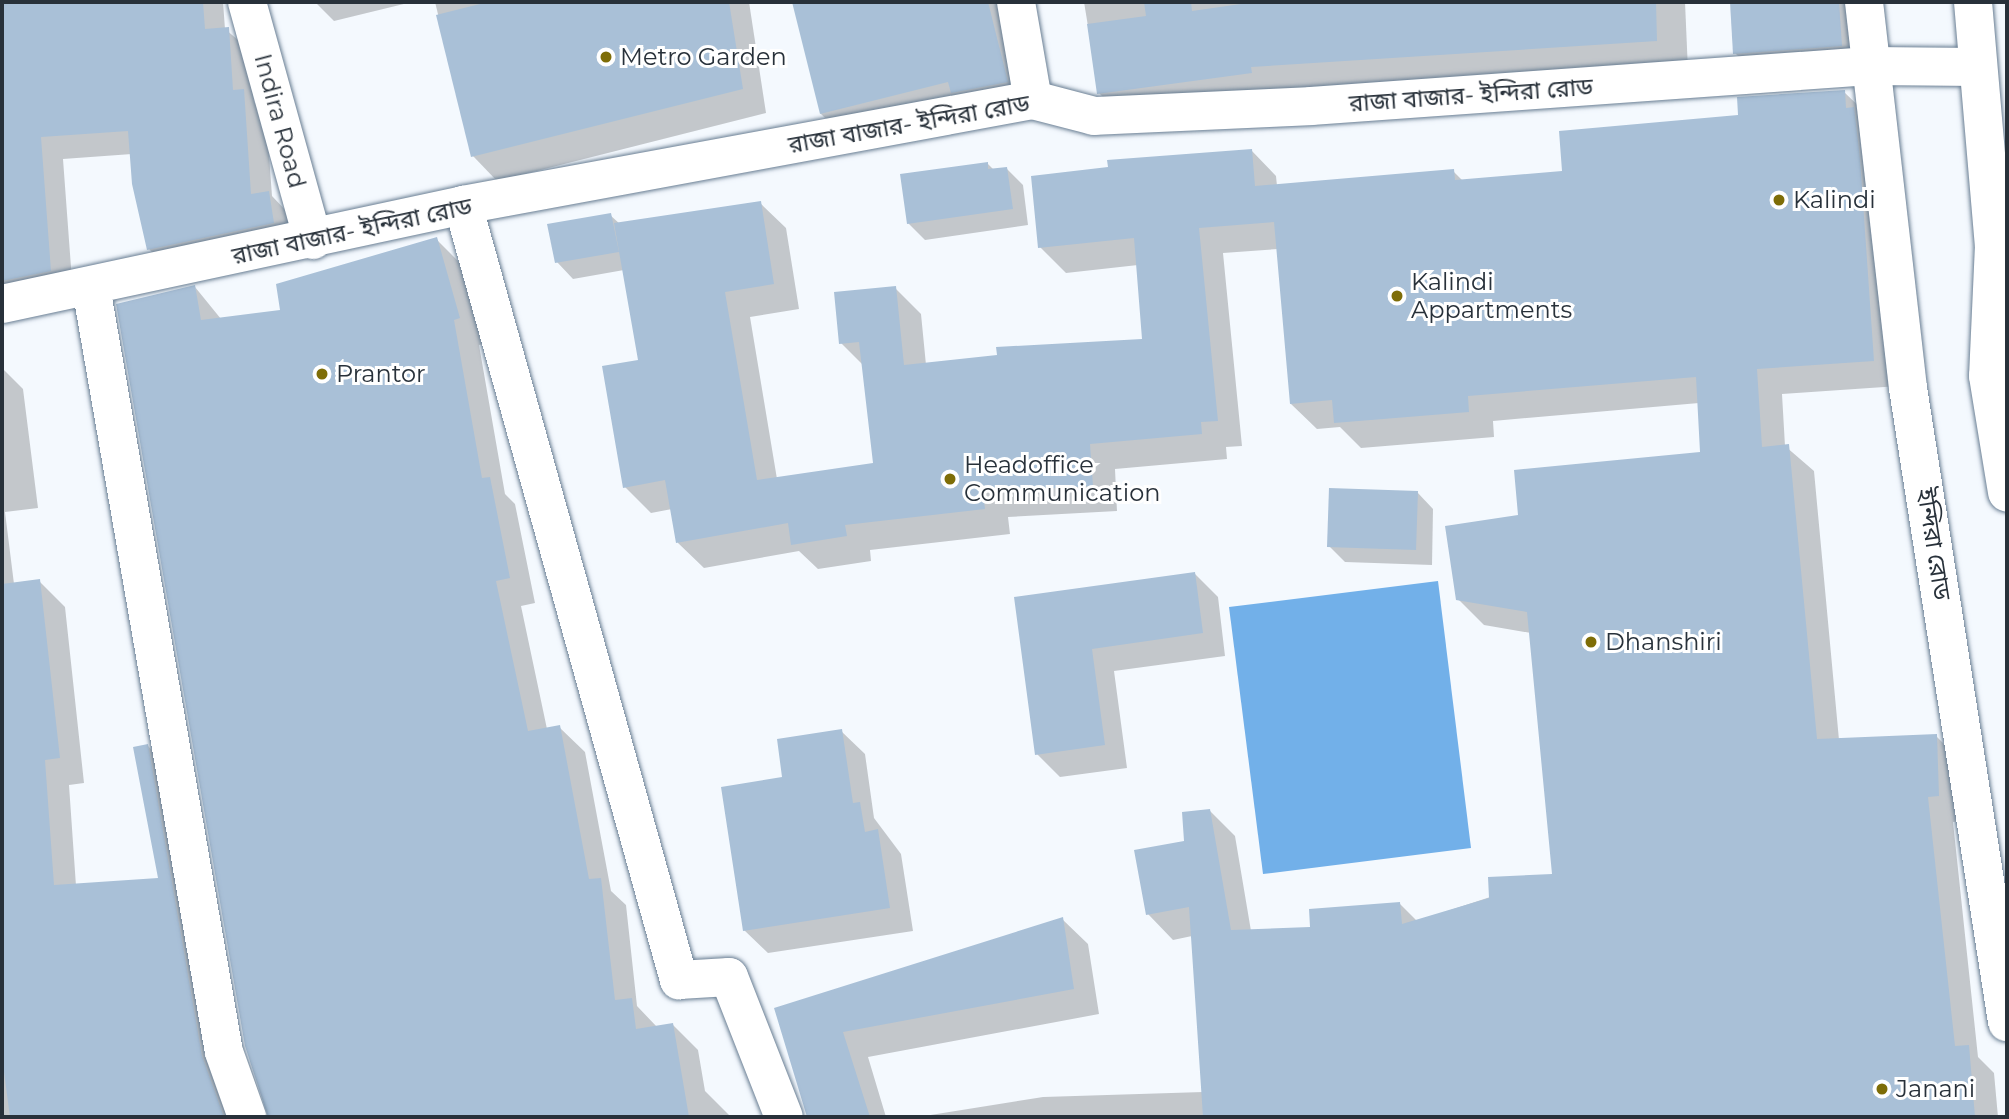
<!DOCTYPE html>
<html>
<head>
<meta charset="utf-8">
<style>
  body { margin:0 }
  #map { position:relative; width:2009px; height:1119px; overflow:hidden; background:#f4f9fe; font-family:Montserrat,"Noto Sans Bengali",sans-serif }
  div>[style] { position:absolute }
  [style*='--x'] { left:calc(var(--x)*1px); top:calc(var(--y)*1px); width:calc(var(--w)*1px); rotate:calc(var(--a)*1deg) }
  .water>* { inset:0; background:#72b0e9 }
  .shadow>* { inset:0; background:#0003 }
  .building>* { inset:0; background:#a9c0d7 }
  .roads { filter:drop-shadow(0 0 2px #697e93) drop-shadow(0 0 2px #697e93) }
  .minor>* { height:38px; margin:-19px; padding:0 19px; transform-origin:19px; border-radius:19px; background:#fff }
  .trunk>* { height:38px; margin:-19px; padding:0 19px; transform-origin:19px; border-radius:19px; background:#fff }
  .dots>* { width:19px; height:19px; translate:-50% -50%; box-sizing:border-box; border:4px solid #fff; border-radius:50% }
  span { translate:-50% -50%; white-space:nowrap; text-align:center; line-height:1.15; -webkit-text-stroke:6px #fff; paint-order:stroke }
  .poi-label { font-size:24px; color:#28313a }
  .left { translate:0 -50%; text-align:left }
  .street-label { font-size:24px; color:#28313a }
  .frame { position:absolute; inset:0; border:4px solid #28313a; pointer-events:none }
</style>
</head>
<body>
<div id="map">
  <div class="water">
    <i style="clip-path:polygon(1438px 581px,1471px 848px,1263px 874px,1229px 607px)"></i>
  </div>
  <div class="shadow">
    <i style="clip-path:polygon(2px 2px,223px 2px,225px 29px,251px 51px,254px 102px,266px 114px,272px 196px,291px 216px,296px 246px,172px 272px,149px 249px,132px 154px,63px 159px,73px 294px,2px 288px)"></i>
    <i style="clip-path:polygon(315px 2px,412px 2px,334px 21px)"></i>
    <i style="clip-path:polygon(435px 2px,749px 2px,766px 113px,497px 181px,473px 156px)"></i>
    <i style="clip-path:polygon(794px 2px,1001px 2px,1028px 107px,846px 138px,821px 114px)"></i>
    <i style="clip-path:polygon(1084px 2px,1685px 2px,1688px 71px,1130px 125px,1099px 93px)"></i>
    <i style="clip-path:polygon(1731px 2px,1853px 2px,1857px 62px,1751px 69px,1735px 53px)"></i>
    <i style="clip-path:polygon(1844px 92px,1870px 117px,1899px 386px,1782px 394px,1785px 446px,1814px 471px,1839px 740px,1936px 736px,1962px 762px,1963px 821px,1953px 822px,1978px 1057px,1994px 1073px,1998px 1117px,918px 1117px,1043px 1097px,1203px 1092px,1192px 936px,1173px 940px,1148px 914px,1186px 842px,1209px 810px,1235px 836px,1251px 931px,1312px 928px,1399px 903px,1417px 921px,1554px 876px,1531px 633px,1484px 625px,1458px 599px,1520px 516px,1702px 454px,1699px 403px,1493px 421px,1494px 437px,1361px 448px,1340px 427px,1317px 429px,1291px 404px,1278px 249px,1223px 253px,1242px 446px,1226px 447px,1227px 459px,1115px 469px,1117px 511px,1008px 517px,1010px 534px,870px 550px,871px 561px,818px 569px,799px 551px,704px 568px,678px 543px,672px 509px,651px 513px,625px 487px,640px 361px,624px 270px,573px 279px,557px 262px,610px 215px,620px 224px,760px 203px,786px 228px,799px 309px,750px 317px,777px 479px,874px 465px,863px 365px,841px 343px,895px 288px,921px 314px,926px 365px,1144px 341px,1138px 265px,1066px 273px,1040px 247px,1251px 150px,1276px 176px,1277px 186px,1453px 171px,1463px 181px,1564px 172px,1740px 117px)"></i>
    <i style="clip-path:polygon(987px 163px,994px 170px,1007px 169px,1023px 185px,1028px 225px,925px 240px,908px 223px)"></i>
    <i style="clip-path:polygon(436px 239px,462px 265px,484px 344px,479px 345px,505px 494px,515px 504px,535px 603px,521px 606px,547px 729px,559px 727px,585px 752px,611px 891px,626px 905px,637px 1006px,657px 1027px,673px 1025px,698px 1050px,705px 1091px,731px 1117px,268px 1117px,195px 287px,221px 319px,282px 311px)"></i>
    <i style="clip-path:polygon(2px 368px,23px 389px,38px 508px,5px 512px,14px 584px,39px 581px,65px 607px,84px 783px,69px 785px,76px 886px,160px 880px,148px 746px,173px 772px,239px 1117px,2px 1117px)"></i>
    <i style="clip-path:polygon(1417px 492px,1433px 509px,1432px 565px,1345px 562px,1329px 546px)"></i>
    <i style="clip-path:polygon(1195px 574px,1218px 597px,1225px 656px,1114px 671px,1127px 768px,1060px 777px,1037px 754px,1016px 599px)"></i>
    <i style="clip-path:polygon(841px 731px,865px 754px,874px 818px,901px 854px,913px 931px,768px 953px,744px 930px,784px 778px)"></i>
    <i style="clip-path:polygon(1062px 919px,1088px 944px,1099px 1014px,868px 1057px,886px 1117px,809px 1117px,776px 1009px)"></i>
  </div>
  <div class="building">
    <i style="clip-path:polygon(2px 2px,203px 2px,205px 29px,229px 27px,233px 90px,244px 89px,251px 194px,269px 191px,274px 223px,147px 250px,132px 184px,128px 131px,41px 137px,51px 271px,2px 281px)"></i>
    <i style="clip-path:polygon(488px 2px,729px 2px,743px 89px,471px 157px,436px 15px)"></i>
    <i style="clip-path:polygon(792px 2px,988px 2px,1008px 82px,951px 93px,948px 82px,820px 114px)"></i>
    <i style="clip-path:polygon(1144px 2px,1191px 2px,1192px 11px,1255px 2px,1656px 2px,1657px 41px,1251px 67px,1252px 73px,1097px 94px,1087px 24px,1146px 16px)"></i>
    <i style="clip-path:polygon(1730px 2px,1839px 2px,1842px 46px,1733px 54px)"></i>
    <i style="clip-path:polygon(1845px 90px,1846px 108px,1854px 107px,1860px 159px,1874px 361px,1757px 369px,1762px 447px,1789px 444px,1817px 739px,1937px 734px,1939px 796px,1928px 797px,1955px 1046px,1969px 1045px,1975px 1117px,1203px 1117px,1189px 907px,1146px 915px,1134px 850px,1184px 841px,1182px 812px,1210px 809px,1231px 930px,1310px 927px,1309px 909px,1400px 902px,1402px 924px,1489px 898px,1488px 877px,1552px 874px,1527px 612px,1456px 600px,1445px 526px,1518px 515px,1514px 470px,1700px 452px,1696px 377px,1468px 396px,1469px 412px,1334px 423px,1332px 400px,1290px 404px,1274px 222px,1199px 228px,1218px 421px,1201px 422px,1202px 434px,1090px 444px,1093px 486px,983px 492px,985px 509px,845px 525px,847px 536px,791px 545px,788px 523px,676px 543px,665px 480px,623px 488px,602px 366px,638px 360px,614px 223px,761px 201px,774px 284px,725px 292px,757px 480px,873px 463px,859px 342px,839px 344px,834px 292px,896px 286px,904px 365px,997px 355px,996px 347px,1142px 339px,1134px 238px,1038px 248px,1031px 176px,1108px 167px,1107px 160px,1252px 149px,1255px 186px,1454px 169px,1455px 180px,1562px 171px,1559px 131px,1738px 115px,1737px 97px)"></i>
    <i style="clip-path:polygon(988px 162px,988px 169px,1007px 167px,1013px 209px,907px 224px,900px 174px)"></i>
    <i style="clip-path:polygon(611px 213px,619px 252px,555px 263px,547px 224px)"></i>
    <i style="clip-path:polygon(437px 237px,460px 318px,454px 320px,482px 478px,490px 477px,510px 578px,496px 581px,528px 731px,560px 725px,589px 879px,601px 878px,615px 1000px,632px 998px,636px 1029px,673px 1023px,689px 1117px,268px 1117px,245px 1046px,116px 304px,195px 285px,201px 320px,280px 310px,276px 284px)"></i>
    <i style="clip-path:polygon(1329px 488px,1418px 491px,1416px 550px,1327px 547px)"></i>
    <i style="clip-path:polygon(1195px 572px,1203px 633px,1092px 649px,1105px 745px,1035px 755px,1014px 597px)"></i>
    <i style="clip-path:polygon(40px 579px,60px 758px,45px 760px,54px 885px,158px 878px,133px 747px,148px 744px,202px 1056px,224px 1117px,10px 1117px,2px 1057px,2px 584px)"></i>
    <i style="clip-path:polygon(842px 729px,853px 803px,860px 802px,865px 832px,878px 829px,890px 908px,743px 931px,721px 787px,782px 777px,777px 739px)"></i>
    <i style="clip-path:polygon(1063px 917px,1074px 989px,843px 1032px,870px 1117px,807px 1117px,774px 1008px)"></i>
  </div>
  <div class="roads">
    <div class="minor">
      <i style="--x:247;--y:2;--w:247;--a:74.5"></i>
      <i style="--x:1016;--y:2;--w:99;--a:80.2"></i>
      <i style="--x:1864;--y:2;--w:388;--a:83.5"></i>
      <i style="--x:1908;--y:388;--w:642;--a:81.12"></i>
      <i style="--x:463;--y:205;--w:805;--a:74.43"></i>
      <i style="--x:679;--y:980;--w:50;--a:-3.4"></i>
      <i style="--x:729;--y:977;--w:150;--a:68.6"></i>
      <i style="--x:91;--y:287;--w:776;--a:80.14"></i>
      <i style="--x:224;--y:1052;--w:69;--a:70.5"></i>
      <i style="--x:2;--y:304;--w:472;--a:-12.1"></i>
      <i style="--x:463;--y:205;--w:580;--a:-10.44"></i>
      <i style="--x:1033;--y:100;--w:63;--a:14.7"></i>
      <i style="--x:1094;--y:116;--w:217;--a:-2.6"></i>
      <i style="--x:1311;--y:106;--w:560;--a:-4.09"></i>
      <i style="--x:1870;--y:66;--w:107;--a:0.5"></i>
    </div>
    <div class="trunk">
      <i style="--x:1973;--y:2;--w:244;--a:85.1"></i>
      <i style="--x:1994;--y:245;--w:131;--a:92.6"></i>
      <i style="--x:1988;--y:376;--w:118;--a:80.7"></i>
    </div>
  </div>
  <div class="dots">
    <i style="left:606px;top:57px;background:#7e6d07"></i>
    <i style="left:1779px;top:200px;background:#7e6d07"></i>
    <i style="left:1397px;top:296px;background:#7e6d07"></i>
    <i style="left:322px;top:374px;background:#7e6d07"></i>
    <i style="left:950px;top:479px;background:#7e6d07"></i>
    <i style="left:1591px;top:642px;background:#7e6d07"></i>
    <i style="left:1882px;top:1089px;background:#7e6d07"></i>
  </div>
  <div class="poi-label">
    <span class="left" style="left:620px;top:57px">Metro Garden</span>
    <span class="left" style="left:1793px;top:200px">Kalindi</span>
    <span class="left" style="left:1411px;top:296px">Kalindi<br>Appartments</span>
    <span class="left" style="left:336px;top:374px">Prantor</span>
    <span class="left" style="left:964px;top:479px">Headoffice<br>Communication</span>
    <span class="left" style="left:1605px;top:642px">Dhanshiri</span>
    <span class="left" style="left:1896px;top:1089px">Janani</span>
  </div>
  <div class="street-label">
    <span style="left:1471px;top:95px;rotate:-4deg">রাজা বাজার- ইন্দিরা রোড</span>
    <span style="left:280px;top:121px;rotate:75deg">Indira Road</span>
    <span style="left:909px;top:124px;rotate:-10deg">রাজা বাজার- ইন্দিরা রোড</span>
    <span style="left:352px;top:231px;rotate:-12deg">রাজা বাজার- ইন্দিরা রোড</span>
    <span style="left:1934px;top:544px;rotate:81deg">ইন্দিরা রোড</span>
  </div>
  <div class="frame"></div>
</div>
</body>
</html>
